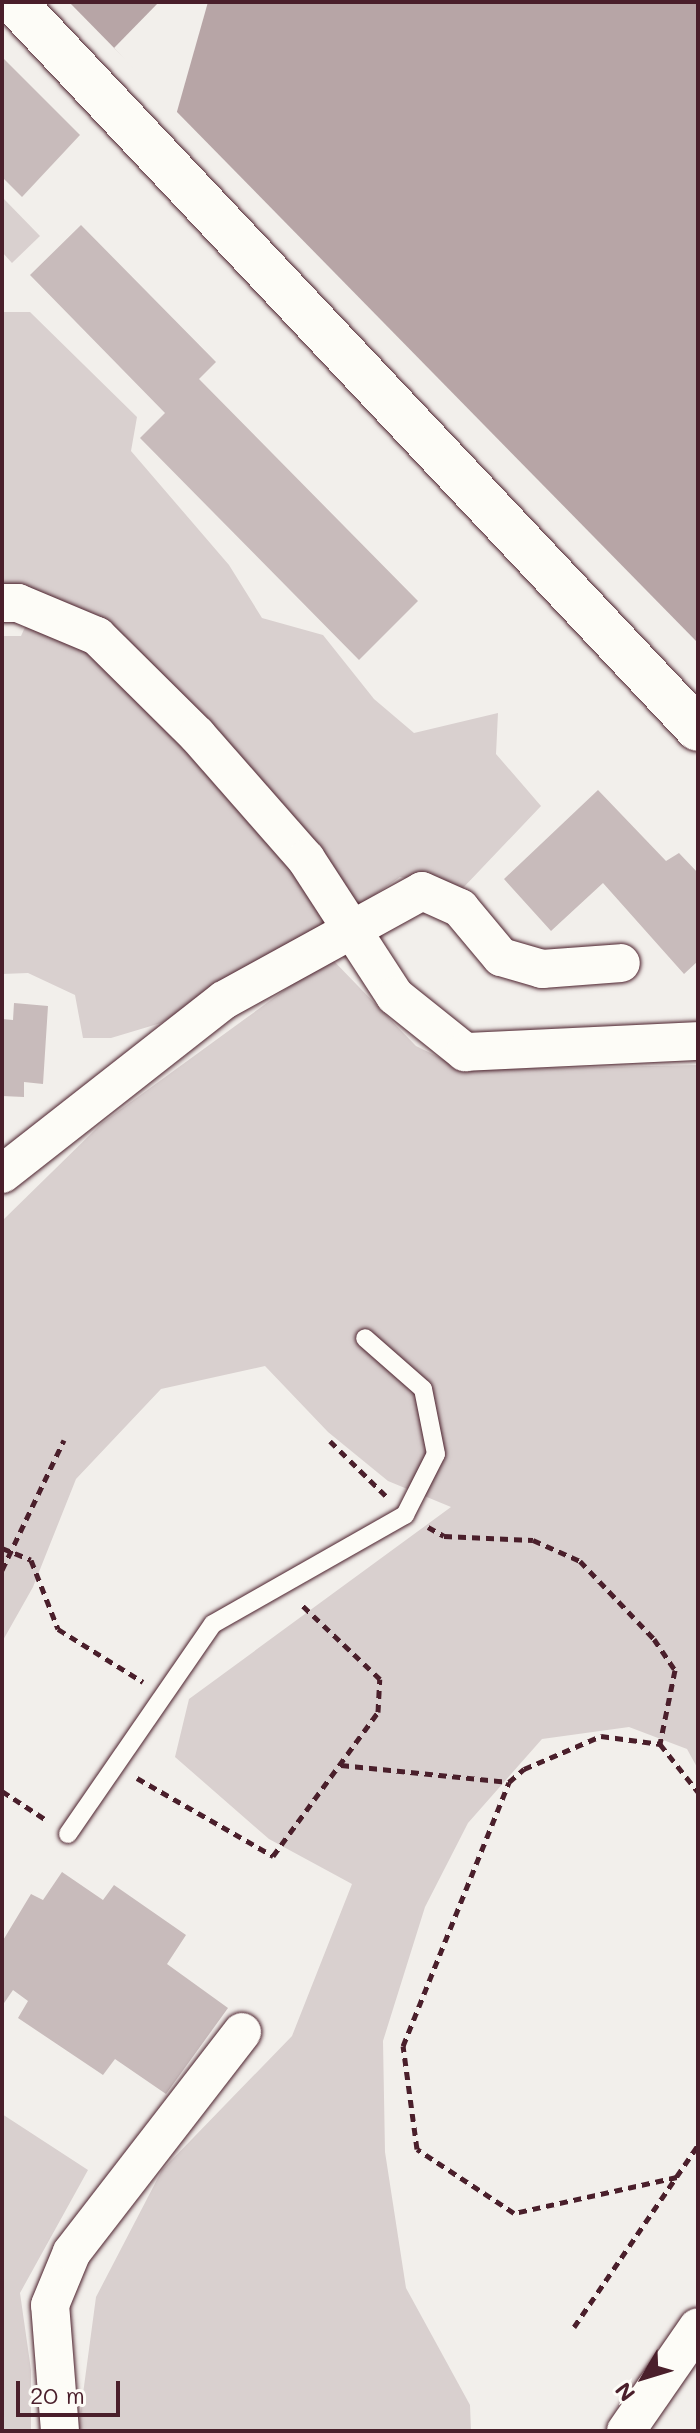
<!DOCTYPE html>
<html>
<head>
<meta charset="utf-8">
<style>
  body { margin:0 }
  #map { position:relative; width:700px; height:2433px; overflow:hidden; background:#f2efeb; font-family:Mali,sans-serif }
  div>[style] { position:absolute }
  [style*='--x'] { left:calc(var(--x)*1px); top:calc(var(--y)*1px); width:calc(var(--w)*1px); rotate:calc(var(--a)*1deg) }
  .green>* { inset:0; background:#d9d0cf }
  .water>* { inset:0; background:#b7a5a6 }
  .pier>* { inset:0; background:#f2efeb }
  .building>* { inset:0; background:#c8bbbb }
  .path>* { height:5px; margin-top:-2.5px; transform-origin:0; background:repeating-linear-gradient(90deg,#4a1f2b 0 8px,transparent 0 14px) }
  .roads { filter:drop-shadow(0 0 2px #4a1f2b) drop-shadow(0 0 2px #4a1f2b) }
  .lane>* { height:18px; margin:-9px; padding:0 9px; transform-origin:9px; border-radius:9px; background:#fdfcf7 }
  .street>* { height:38px; margin:-19px; padding:0 19px; transform-origin:19px; border-radius:19px; background:#fdfcf7 }
  .secondary>* { height:44px; margin:-22px; padding:0 22px; transform-origin:22px; border-radius:22px; background:#fdfcf7 }
  span { translate:-50% -50%; white-space:nowrap; text-align:center; line-height:1.15; -webkit-text-stroke:6px #fdfcf7; paint-order:stroke }
  .frame { position:absolute; inset:0; border:4px solid #4a1f2b; pointer-events:none }
  .north { position:absolute; left:604px; top:2337px; width:80px; height:80px; -webkit-text-stroke:6px #fdfcf7; paint-order:stroke; rotate:232deg; font-size:22px; font-weight:700; line-height:32px; text-align:center; color:#4a1f2b }
  .north::after { content:''; display:block; margin:auto; width:28px; height:36px; background:#4a1f2b; clip-path:polygon(50% 0,100% 100%,50% 72%,0 100%) }
  .scale { position:absolute; left:16px; top:2381px; width:104px; height:36px; box-sizing:border-box; border:4px solid #4a1f2b; border-top:0; padding-left:10px; font-size:24px; line-height:28px; white-space:nowrap; color:#4a1f2b; -webkit-text-stroke:6px #fdfcf7; paint-order:stroke }
</style>
</head>
<body>
<div id="map">
  <div class="green">
    <i style="clip-path:polygon(2px 197px,40px 236px,12px 263px,2px 252px)"></i>
    <i style="clip-path:polygon(2px 312px,30px 312px,137px 417px,131px 451px,229px 565px,262px 618px,323px 635px,374px 699px,414px 733px,498px 713px,496px 754px,541px 806px,462px 889px,400px 877px,336px 922px,161px 1023px,111px 1038px,83px 1038px,75px 995px,28px 973px,2px 974px,2px 636px,21px 636px,41px 592px,2px 585px)"></i>
    <i style="clip-path:polygon(330px 957px,416px 1046px,465px 1070px,698px 1065px,698px 1769px,687px 1749px,629px 1727px,542px 1739px,468px 1823px,425px 1907px,383px 2041px,385px 2152px,406px 2288px,470px 2405px,471px 2431px,78px 2431px,96px 2297px,162px 2170px,292px 2036px,352px 1884px,269px 1839px,175px 1757px,189px 1699px,451px 1507px,388px 1481px,328px 1432px,265px 1366px,161px 1389px,76px 1479px,33px 1587px,2px 1642px,2px 1221px,102px 1123px)"></i>
    <i style="clip-path:polygon(2px 2114px,88px 2170px,20px 2293px,31px 2370px,31px 2431px,2px 2431px)"></i>
  </div>
  <div class="water">
    <i style="clip-path:polygon(69px 2px,698px 2px,698px 643px)"></i>
  </div>
  <div class="pier">
    <i style="clip-path:polygon(159px 2px,208px 2px,176px 115px,114px 48px)"></i>
  </div>
  <div class="building">
    <i style="clip-path:polygon(2px 57px,80px 135px,22px 197px,2px 177px)"></i>
    <i style="clip-path:polygon(81px 225px,216px 362px,199px 379px,418px 601px,359px 660px,140px 438px,165px 413px,30px 275px)"></i>
    <i style="clip-path:polygon(598px 790px,666px 861px,679px 853px,698px 873px,698px 961px,684px 974px,603px 883px,551px 931px,504px 879px)"></i>
    <i style="clip-path:polygon(14px 1003px,48px 1006px,43px 1084px,24px 1082px,24px 1097px,2px 1096px,2px 1019px,13px 1020px)"></i>
    <i style="clip-path:polygon(62px 1872px,103px 1900px,114px 1885px,186px 1935px,167px 1964px,228px 2008px,166px 2094px,115px 2059px,103px 2075px,18px 2018px,28px 2001px,13px 1990px,2px 2006px,2px 1942px,31px 1894px,43px 1900px)"></i>
  </div>
  <div class="path">
    <i style="--x:330;--y:1441;--w:81;--a:44.5"></i>
    <i style="--x:428;--y:1527;--w:18;--a:29"></i>
    <i style="--x:444;--y:1536;--w:89;--a:2.6"></i>
    <i style="--x:533;--y:1540;--w:51;--a:24.1"></i>
    <i style="--x:580;--y:1561;--w:108;--a:46.5"></i>
    <i style="--x:654;--y:1639;--w:37;--a:56"></i>
    <i style="--x:675;--y:1670;--w:76;--a:101.5"></i>
    <i style="--x:2;--y:1548;--w:31;--a:22"></i>
    <i style="--x:31;--y:1560;--w:74;--a:68.6"></i>
    <i style="--x:58;--y:1629;--w:100;--a:31.9"></i>
    <i style="--x:2;--y:1570;--w:144;--a:-64.5"></i>
    <i style="--x:341;--y:1765;--w:169;--a:5.8"></i>
    <i style="--x:137;--y:1778;--w:157;--a:29.8"></i>
    <i style="--x:273;--y:1856;--w:178;--a:-53.9"></i>
    <i style="--x:378;--y:1712;--w:33;--a:-87"></i>
    <i style="--x:380;--y:1679;--w:109;--a:-136.5"></i>
    <i style="--x:2;--y:1791;--w:55;--a:33.1"></i>
    <i style="--x:677;--y:2177;--w:167;--a:167.5"></i>
    <i style="--x:514;--y:2213;--w:116;--a:-146.6"></i>
    <i style="--x:417;--y:2149;--w:104;--a:-97.7"></i>
    <i style="--x:403;--y:2046;--w:284;--a:-68.1"></i>
    <i style="--x:509;--y:1782;--w:20;--a:-41"></i>
    <i style="--x:524;--y:1769;--w:84;--a:-23.2"></i>
    <i style="--x:601;--y:1736;--w:60;--a:7.7"></i>
    <i style="--x:660;--y:1744;--w:61;--a:51.6"></i>
    <i style="--x:574;--y:2327;--w:220;--a:-55.7"></i>
  </div>
  <div class="roads">
    <div class="lane">
      <i style="--x:68;--y:1834;--w:255;--a:-55.4"></i>
      <i style="--x:213;--y:1624;--w:221;--a:-29.6"></i>
      <i style="--x:405;--y:1515;--w:68;--a:-63.1"></i>
      <i style="--x:436;--y:1454;--w:66;--a:-101.3"></i>
      <i style="--x:423;--y:1389;--w:77;--a:-138.7"></i>
    </div>
    <div class="street">
      <i style="--x:2;--y:603;--w:16;--a:0"></i>
      <i style="--x:18;--y:603;--w:86;--a:22.7"></i>
      <i style="--x:97;--y:636;--w:141;--a:44.7"></i>
      <i style="--x:197;--y:735;--w:165;--a:48.7"></i>
      <i style="--x:306;--y:859;--w:163;--a:57"></i>
      <i style="--x:395;--y:996;--w:90;--a:38.7"></i>
      <i style="--x:465;--y:1052;--w:233;--a:-2.7"></i>
      <i style="--x:2;--y:1174;--w:282;--a:-38.1"></i>
      <i style="--x:224;--y:1000;--w:226;--a:-28.8"></i>
      <i style="--x:422;--y:891;--w:42;--a:24.1"></i>
      <i style="--x:460;--y:908;--w:64;--a:50.1"></i>
      <i style="--x:501;--y:957;--w:43;--a:16.3"></i>
      <i style="--x:542;--y:969;--w:79;--a:-4.3"></i>
      <i style="--x:60;--y:2431;--w:126;--a:-94.5"></i>
      <i style="--x:50;--y:2305;--w:57;--a:-67.5"></i>
      <i style="--x:72;--y:2252;--w:278;--a:-52.3"></i>
      <i style="--x:626;--y:2431;--w:126;--a:-55.3"></i>
    </div>
    <div class="secondary">
      <i style="--x:14;--y:2;--w:998;--a:46.75"></i>
    </div>
  </div>
  <div class="frame"></div>
  <div class="north">N</div>
  <div class="scale">20 m</div>
</div>
</body>
</html>
